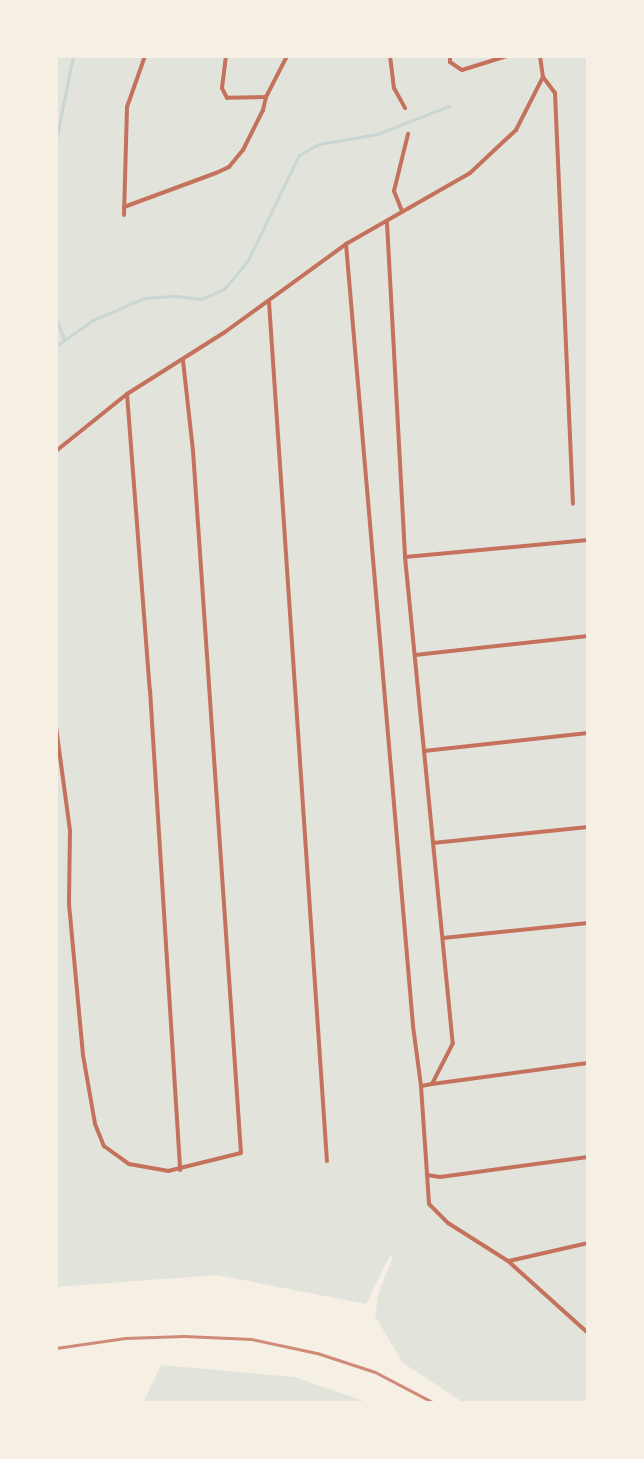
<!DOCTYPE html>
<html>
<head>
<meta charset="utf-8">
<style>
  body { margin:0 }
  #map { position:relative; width:644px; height:1459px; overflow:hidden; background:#f6efe4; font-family:"Open Sans",sans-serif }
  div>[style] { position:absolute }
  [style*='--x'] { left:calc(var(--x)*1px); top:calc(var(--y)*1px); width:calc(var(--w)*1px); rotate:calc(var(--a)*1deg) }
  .green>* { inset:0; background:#e2e4dc }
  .stream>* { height:3px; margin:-1.5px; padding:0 1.5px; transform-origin:1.5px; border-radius:1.5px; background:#c9d6d2 }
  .minor>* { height:4px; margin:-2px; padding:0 2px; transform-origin:2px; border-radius:2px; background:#c5725c }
  .rail>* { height:3px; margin:-1.5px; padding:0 1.5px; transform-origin:1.5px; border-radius:1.5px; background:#cf8b77 }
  span { translate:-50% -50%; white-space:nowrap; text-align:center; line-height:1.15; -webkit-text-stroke:8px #f6efe4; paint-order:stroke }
  .frame { position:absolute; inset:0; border:58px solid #f6efe4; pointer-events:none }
</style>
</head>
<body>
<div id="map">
  <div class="green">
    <i style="clip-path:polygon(56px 56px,588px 56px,588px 1403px,464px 1403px,403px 1363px,375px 1316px,379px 1291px,393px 1257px,390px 1255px,366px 1304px,217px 1275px,56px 1287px)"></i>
    <i style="clip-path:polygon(161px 1365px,294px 1377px,370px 1403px,143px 1403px)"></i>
  </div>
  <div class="stream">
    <i style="--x:56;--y:140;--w:86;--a:-78.6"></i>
    <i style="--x:56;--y:320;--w:20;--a:66"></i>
    <i style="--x:56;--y:346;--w:45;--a:-35.1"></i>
    <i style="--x:93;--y:320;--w:56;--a:-23.3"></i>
    <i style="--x:144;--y:298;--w:32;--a:-4"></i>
    <i style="--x:176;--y:296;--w:25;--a:7"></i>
    <i style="--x:201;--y:299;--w:25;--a:-23"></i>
    <i style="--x:224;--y:289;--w:38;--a:-50"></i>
    <i style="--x:248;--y:260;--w:117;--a:-64.1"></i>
    <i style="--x:299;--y:155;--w:23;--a:-29"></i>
    <i style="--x:319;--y:144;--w:59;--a:-9.8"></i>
    <i style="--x:377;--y:134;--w:77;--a:-21.3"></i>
  </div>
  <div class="minor">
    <i style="--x:390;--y:56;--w:32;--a:83"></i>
    <i style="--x:394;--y:88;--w:23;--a:61"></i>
    <i style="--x:450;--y:56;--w:6;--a:90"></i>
    <i style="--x:450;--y:62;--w:14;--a:34"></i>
    <i style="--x:462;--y:70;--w:47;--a:-17.3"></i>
    <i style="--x:540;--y:56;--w:21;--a:82"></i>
    <i style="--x:543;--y:77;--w:20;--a:53"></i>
    <i style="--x:555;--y:93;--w:411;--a:87.5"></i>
    <i style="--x:266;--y:97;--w:46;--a:-62.9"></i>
    <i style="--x:124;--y:207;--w:98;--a:-20.3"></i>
    <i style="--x:216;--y:173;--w:14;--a:-25"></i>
    <i style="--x:229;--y:167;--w:22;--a:-51"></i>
    <i style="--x:243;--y:150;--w:45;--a:-63.4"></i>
    <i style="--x:263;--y:110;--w:13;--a:-77"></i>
    <i style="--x:266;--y:97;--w:39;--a:179"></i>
    <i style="--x:227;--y:98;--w:11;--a:-117"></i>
    <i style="--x:222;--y:88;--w:32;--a:-83"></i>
    <i style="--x:402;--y:211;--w:22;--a:-112"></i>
    <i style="--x:394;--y:191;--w:59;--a:-76.2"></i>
    <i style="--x:124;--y:215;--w:108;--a:-88.4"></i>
    <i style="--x:127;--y:107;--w:54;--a:-70.6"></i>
    <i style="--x:387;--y:223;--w:334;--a:86.9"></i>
    <i style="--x:405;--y:557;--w:488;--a:84.4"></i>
    <i style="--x:453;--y:1043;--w:46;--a:117.1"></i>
    <i style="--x:432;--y:1084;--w:11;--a:170"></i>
    <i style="--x:421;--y:1086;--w:118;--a:86.1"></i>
    <i style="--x:429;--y:1204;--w:27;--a:45"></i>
    <i style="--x:448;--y:1223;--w:71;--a:32.3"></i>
    <i style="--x:508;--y:1261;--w:108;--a:42"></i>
    <i style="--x:346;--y:244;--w:785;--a:85.1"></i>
    <i style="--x:413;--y:1026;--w:61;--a:82.4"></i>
    <i style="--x:269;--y:302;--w:861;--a:86.14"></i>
    <i style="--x:127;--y:394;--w:297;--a:85.6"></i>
    <i style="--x:150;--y:690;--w:481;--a:86.4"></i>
    <i style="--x:56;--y:451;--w:91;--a:-38.8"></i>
    <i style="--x:127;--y:394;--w:116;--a:-32.3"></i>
    <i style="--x:225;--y:332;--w:150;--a:-36"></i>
    <i style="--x:346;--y:244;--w:143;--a:-29.8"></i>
    <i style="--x:470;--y:173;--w:63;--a:-43.1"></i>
    <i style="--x:516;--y:130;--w:59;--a:-63"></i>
    <i style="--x:405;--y:557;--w:184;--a:-5.3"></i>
    <i style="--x:415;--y:655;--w:174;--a:-6.3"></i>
    <i style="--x:56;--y:727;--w:104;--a:82.3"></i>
    <i style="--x:70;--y:830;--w:74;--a:90.8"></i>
    <i style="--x:69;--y:904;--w:152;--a:84.7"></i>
    <i style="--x:83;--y:1055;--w:70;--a:80.1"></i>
    <i style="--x:95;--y:1124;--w:24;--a:68"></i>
    <i style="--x:104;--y:1146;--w:31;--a:36"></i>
    <i style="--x:129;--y:1164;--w:40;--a:10"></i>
    <i style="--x:168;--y:1171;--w:75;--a:-13.9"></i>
    <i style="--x:241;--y:1153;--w:704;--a:-93.91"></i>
    <i style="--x:193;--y:451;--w:91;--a:-96.3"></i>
    <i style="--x:424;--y:751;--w:165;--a:-6.3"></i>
    <i style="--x:433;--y:843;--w:156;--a:-5.9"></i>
    <i style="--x:443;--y:938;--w:146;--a:-5.9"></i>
    <i style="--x:432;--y:1084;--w:157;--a:-7.7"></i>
    <i style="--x:427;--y:1175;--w:13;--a:9"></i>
    <i style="--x:440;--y:1177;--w:149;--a:-7.7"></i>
    <i style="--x:509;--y:1261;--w:81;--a:-12.8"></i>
  </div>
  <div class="rail">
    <i style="--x:56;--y:1348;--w:70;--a:-8.2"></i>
    <i style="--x:125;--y:1338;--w:59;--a:-1.9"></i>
    <i style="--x:184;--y:1336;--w:67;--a:2.6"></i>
    <i style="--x:251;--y:1339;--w:67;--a:12"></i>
    <i style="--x:317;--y:1353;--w:61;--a:18.1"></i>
    <i style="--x:375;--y:1372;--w:67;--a:27.7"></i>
  </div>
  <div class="frame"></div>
</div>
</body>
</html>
